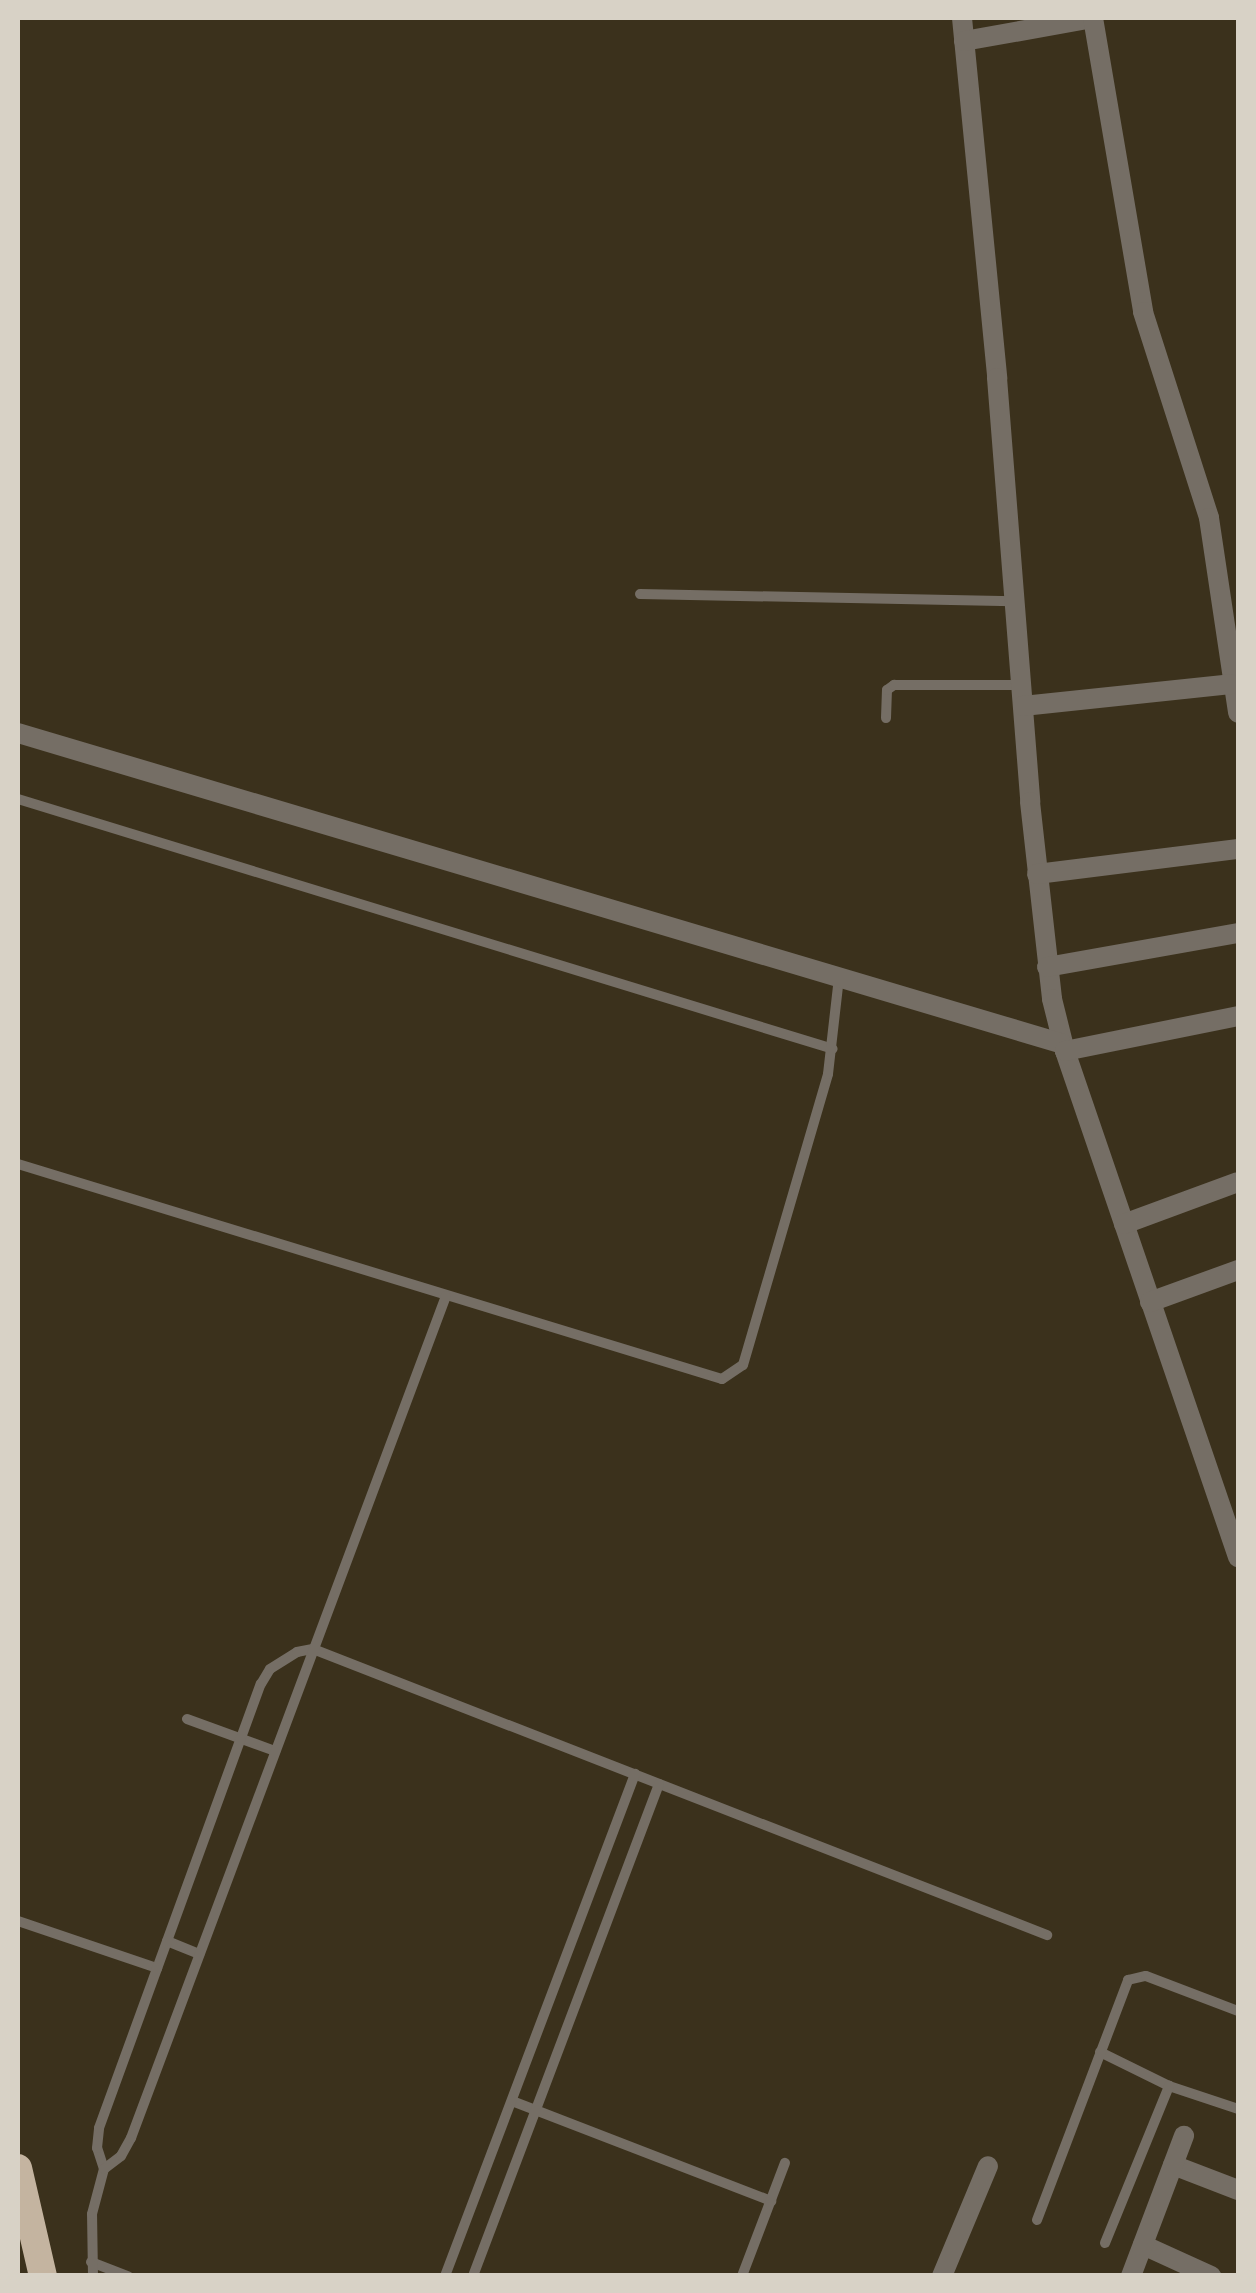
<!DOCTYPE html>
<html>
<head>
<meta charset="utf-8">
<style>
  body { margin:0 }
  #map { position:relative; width:1256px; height:2293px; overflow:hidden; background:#3b311c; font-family:Quicksand,sans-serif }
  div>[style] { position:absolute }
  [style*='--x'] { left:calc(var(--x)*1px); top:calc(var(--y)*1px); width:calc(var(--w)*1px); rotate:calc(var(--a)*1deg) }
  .service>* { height:10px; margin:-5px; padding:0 5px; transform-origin:5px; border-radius:5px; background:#756e65 }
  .minor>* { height:20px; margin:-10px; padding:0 10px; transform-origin:10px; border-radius:10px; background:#756e65 }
  .trunk>* { height:28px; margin:-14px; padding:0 14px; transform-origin:14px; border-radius:14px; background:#c4b4a0 }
  span { translate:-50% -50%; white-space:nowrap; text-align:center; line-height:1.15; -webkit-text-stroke:8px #1e1a11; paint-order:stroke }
  .frame { position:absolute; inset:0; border:20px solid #d8d2c6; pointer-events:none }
</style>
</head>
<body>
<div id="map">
  <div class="service">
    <i style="--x:640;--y:594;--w:374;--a:1.1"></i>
    <i style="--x:886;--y:718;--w:28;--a:-88"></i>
    <i style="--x:887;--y:690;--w:9;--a:-36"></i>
    <i style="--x:894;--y:685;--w:127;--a:0"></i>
    <i style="--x:18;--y:799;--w:852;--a:17.05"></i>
    <i style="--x:18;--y:1164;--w:736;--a:16.98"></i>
    <i style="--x:722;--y:1379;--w:25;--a:-34"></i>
    <i style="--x:743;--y:1365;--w:303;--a:-73.7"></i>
    <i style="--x:828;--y:1074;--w:98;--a:-83.5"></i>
    <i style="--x:187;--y:1719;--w:94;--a:20"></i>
    <i style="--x:18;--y:1921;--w:147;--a:18.7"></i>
    <i style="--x:167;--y:1941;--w:35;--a:22"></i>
    <i style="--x:1100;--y:2052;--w:77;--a:26.2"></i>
    <i style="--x:1169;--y:2086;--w:73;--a:18.4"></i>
    <i style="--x:512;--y:2101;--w:278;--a:21.1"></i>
    <i style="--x:104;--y:2169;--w:22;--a:-108"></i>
    <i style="--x:97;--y:2148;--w:20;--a:-84"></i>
    <i style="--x:99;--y:2128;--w:473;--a:-70"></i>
    <i style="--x:261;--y:1684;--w:17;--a:-59"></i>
    <i style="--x:270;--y:1669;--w:32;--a:-32"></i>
    <i style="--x:297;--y:1652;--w:16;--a:-11"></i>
    <i style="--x:313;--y:1649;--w:788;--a:21.29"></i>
    <i style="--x:1037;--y:2220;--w:257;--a:-69.2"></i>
    <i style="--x:1128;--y:1980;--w:18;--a:-13"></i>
    <i style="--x:1146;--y:1976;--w:98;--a:20.8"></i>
    <i style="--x:1105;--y:2243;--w:170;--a:-67.8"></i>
    <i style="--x:91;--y:2262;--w:40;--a:21"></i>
    <i style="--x:93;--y:2276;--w:62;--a:-90.9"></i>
    <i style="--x:92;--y:2214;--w:47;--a:-75.1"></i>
    <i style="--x:104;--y:2169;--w:21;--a:-37"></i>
    <i style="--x:121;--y:2156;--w:21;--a:-61"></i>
    <i style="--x:131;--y:2138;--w:899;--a:-69.49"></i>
    <i style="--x:445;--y:2276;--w:537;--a:-69.27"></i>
    <i style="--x:473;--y:2276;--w:526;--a:-69.29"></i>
    <i style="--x:742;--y:2276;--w:121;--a:-69.2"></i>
  </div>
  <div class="minor">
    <i style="--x:962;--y:18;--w:362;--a:84.4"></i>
    <i style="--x:997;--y:378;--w:425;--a:85.5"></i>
    <i style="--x:1030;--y:802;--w:198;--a:83.6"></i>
    <i style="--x:1052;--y:999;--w:54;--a:76"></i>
    <i style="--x:1065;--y:1051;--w:535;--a:71.12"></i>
    <i style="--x:964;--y:41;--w:131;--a:-10.1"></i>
    <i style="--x:1093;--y:18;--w:298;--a:80.3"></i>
    <i style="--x:1143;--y:312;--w:216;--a:72.2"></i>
    <i style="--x:1209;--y:518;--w:197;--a:81.5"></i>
    <i style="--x:1023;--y:706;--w:209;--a:-6"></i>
    <i style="--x:18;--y:733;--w:1090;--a:16.57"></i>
    <i style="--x:1037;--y:874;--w:203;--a:-7.1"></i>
    <i style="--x:1047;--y:967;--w:194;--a:-10.1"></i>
    <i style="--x:1065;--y:1051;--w:177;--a:-11.4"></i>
    <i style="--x:1124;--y:1224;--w:121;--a:-20.2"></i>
    <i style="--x:1150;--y:1302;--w:94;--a:-20"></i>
    <i style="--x:1173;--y:2165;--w:70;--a:21"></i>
    <i style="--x:1143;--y:2245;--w:75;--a:24.5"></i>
    <i style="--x:942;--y:2276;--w:119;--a:-67.3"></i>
    <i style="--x:1131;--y:2276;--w:150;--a:-69.3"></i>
  </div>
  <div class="trunk">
    <i style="--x:18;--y:2168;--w:111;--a:77"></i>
  </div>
  <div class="frame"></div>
</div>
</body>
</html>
